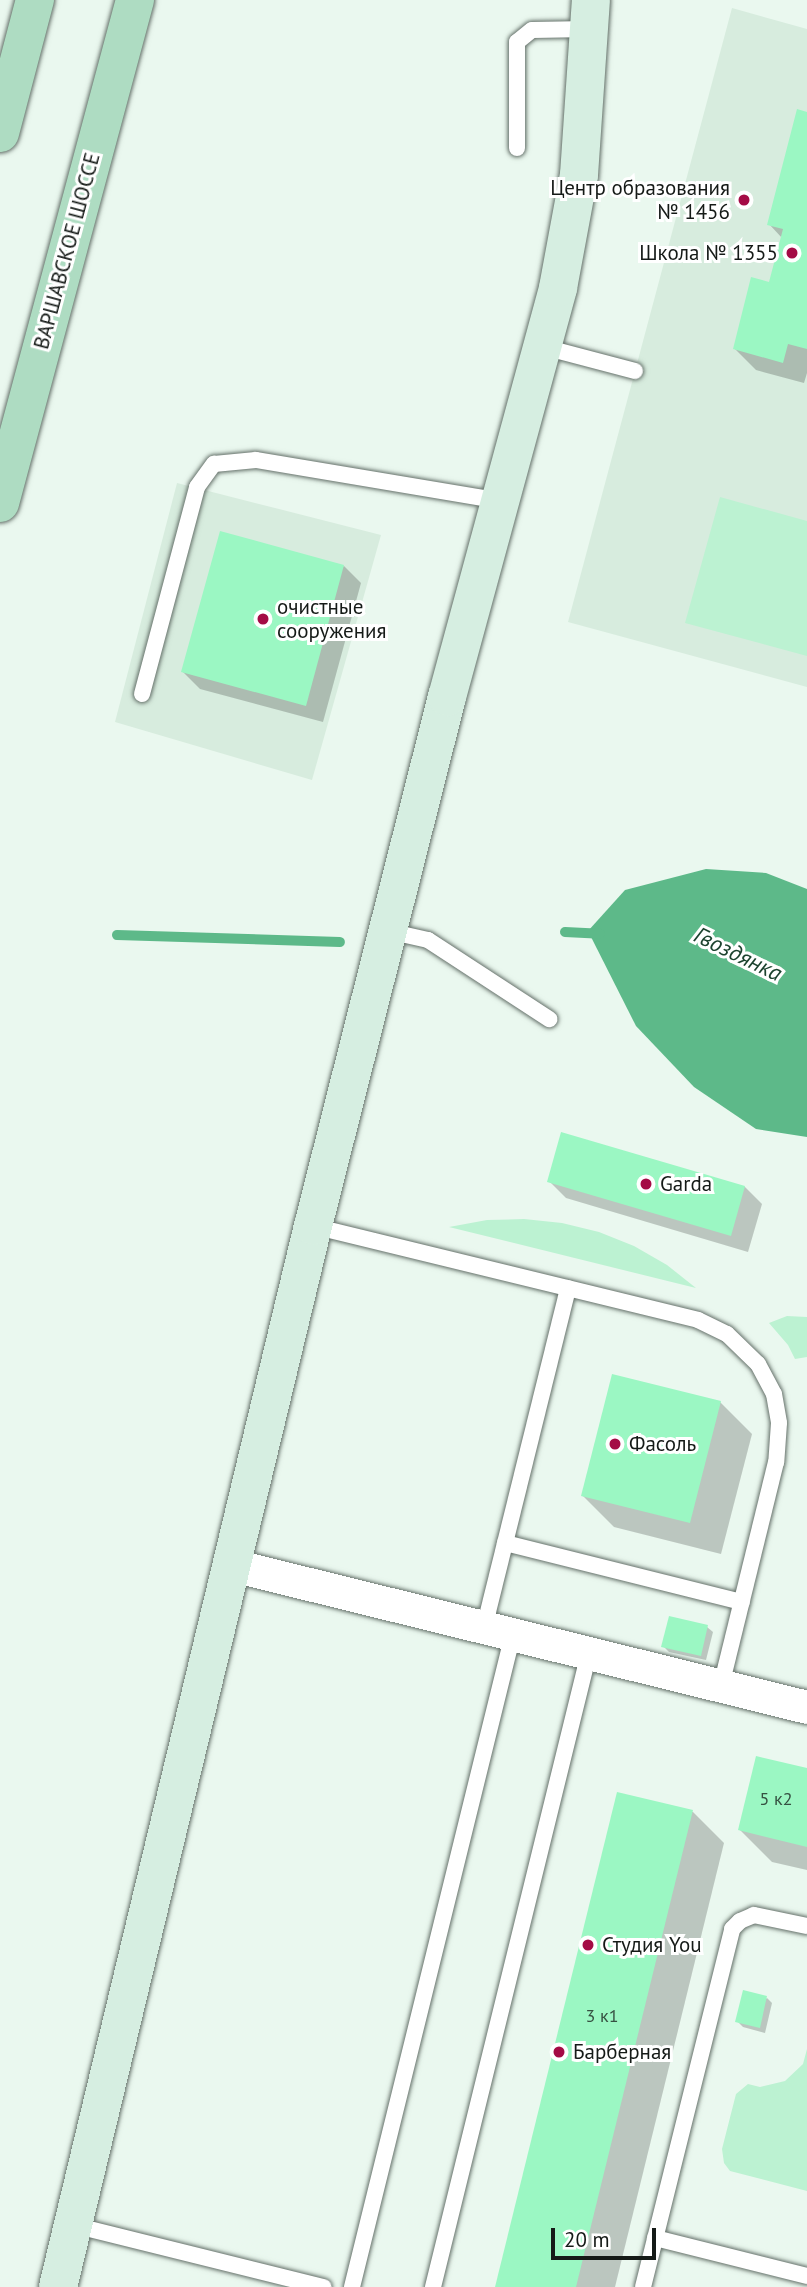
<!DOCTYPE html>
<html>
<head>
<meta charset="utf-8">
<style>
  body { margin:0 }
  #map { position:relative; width:807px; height:2287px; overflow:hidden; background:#eaf8ef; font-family:"PT Sans",sans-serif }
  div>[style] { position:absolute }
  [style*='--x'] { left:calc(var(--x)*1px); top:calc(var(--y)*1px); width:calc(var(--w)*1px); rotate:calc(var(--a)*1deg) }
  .built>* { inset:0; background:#d7ecde }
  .green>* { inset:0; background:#bcf2d2 }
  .water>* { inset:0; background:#5db989 }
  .shadow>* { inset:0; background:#0003 }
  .stream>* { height:10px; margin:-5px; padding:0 5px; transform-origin:5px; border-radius:5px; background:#5db989 }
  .building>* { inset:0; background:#9bf7c3 }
  .roads { filter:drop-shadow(0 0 2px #65716a) drop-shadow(0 0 2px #65716a) }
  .lane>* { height:16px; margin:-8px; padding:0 8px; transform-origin:8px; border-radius:8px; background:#fff }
  .street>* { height:33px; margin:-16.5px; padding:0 16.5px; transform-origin:16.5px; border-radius:16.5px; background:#fff }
  .secondary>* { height:38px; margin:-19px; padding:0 19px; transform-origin:19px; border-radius:19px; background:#d6eee1 }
  .primary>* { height:38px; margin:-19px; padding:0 19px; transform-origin:19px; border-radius:19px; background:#aedcc2 }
  .dots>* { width:19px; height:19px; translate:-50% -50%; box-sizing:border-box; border:4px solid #fff; border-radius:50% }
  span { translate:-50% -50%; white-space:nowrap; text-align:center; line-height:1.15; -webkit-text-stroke:6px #fff; paint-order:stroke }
  .number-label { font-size:18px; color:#365142 }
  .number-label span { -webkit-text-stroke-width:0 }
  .poi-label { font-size:21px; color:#151a17 }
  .right { translate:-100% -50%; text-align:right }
  .left { translate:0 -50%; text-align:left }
  .street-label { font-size:21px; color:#151a17 }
  .water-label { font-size:23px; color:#1c432f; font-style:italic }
  .scale { position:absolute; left:551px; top:2228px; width:105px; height:32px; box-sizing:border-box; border:4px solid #151a17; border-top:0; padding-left:9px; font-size:21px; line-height:24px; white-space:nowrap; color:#151a17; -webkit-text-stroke:5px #fff; paint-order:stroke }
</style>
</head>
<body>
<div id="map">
  <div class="built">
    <i style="clip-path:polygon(732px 8px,807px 29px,807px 687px,568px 622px)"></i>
    <i style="clip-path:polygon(177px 483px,381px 535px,312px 780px,115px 722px)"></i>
  </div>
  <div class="green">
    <i style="clip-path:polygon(720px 497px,807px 521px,807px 656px,685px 623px)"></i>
    <i style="clip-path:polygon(524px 1219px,562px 1223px,599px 1232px,634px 1246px,667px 1265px,696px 1288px,449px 1227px,487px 1220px)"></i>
    <i style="clip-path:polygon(787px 1316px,807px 1317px,807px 1357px,795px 1359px,788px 1345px,769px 1323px)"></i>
    <i style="clip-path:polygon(807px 2049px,807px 2191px,730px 2171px,724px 2163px,722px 2149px,736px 2094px,748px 2084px,760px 2087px,785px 2081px,803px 2064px)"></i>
  </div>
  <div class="water">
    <i style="clip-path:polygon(706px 869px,766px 873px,807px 889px,807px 1137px,756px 1129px,694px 1087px,636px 1026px,588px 931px,625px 890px)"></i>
  </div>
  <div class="shadow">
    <i style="clip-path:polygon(807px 114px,807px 373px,804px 383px,756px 370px,735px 349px,770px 285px,782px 238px,769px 224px)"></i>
    <i style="clip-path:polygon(344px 566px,361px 583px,323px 722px,200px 689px,183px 672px)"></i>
    <i style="clip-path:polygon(549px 1181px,745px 1187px,762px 1204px,748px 1252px,566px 1198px)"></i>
    <i style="clip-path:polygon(720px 1402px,752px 1434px,721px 1554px,614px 1527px,583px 1496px)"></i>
    <i style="clip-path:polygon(707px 1627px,713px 1632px,706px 1660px,669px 1652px,663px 1646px)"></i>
    <i style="clip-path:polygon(807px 1770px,807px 1870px,772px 1862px,740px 1830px)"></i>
    <i style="clip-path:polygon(618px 1794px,693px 1812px,724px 1843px,615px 2287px,497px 2287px)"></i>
    <i style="clip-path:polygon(767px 1998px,772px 2003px,765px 2033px,743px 2027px,737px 2021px)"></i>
  </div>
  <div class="stream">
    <i style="--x:565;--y:932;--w:35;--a:3"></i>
    <i style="--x:117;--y:935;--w:223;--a:1.8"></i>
  </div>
  <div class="building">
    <i style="clip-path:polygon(797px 109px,807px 112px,807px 349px,788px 344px,783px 363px,733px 349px,751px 277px,769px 282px,783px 229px,767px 225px)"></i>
    <i style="clip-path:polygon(220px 531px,344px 565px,306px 706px,181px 672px)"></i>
    <i style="clip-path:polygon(561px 1132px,745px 1186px,731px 1236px,547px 1182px)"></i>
    <i style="clip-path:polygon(612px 1374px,721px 1401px,690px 1523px,581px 1496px)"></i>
    <i style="clip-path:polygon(669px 1616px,708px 1625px,701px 1656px,661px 1647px)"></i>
    <i style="clip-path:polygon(756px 1756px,807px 1768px,807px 1847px,738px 1830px)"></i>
    <i style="clip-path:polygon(617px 1792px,693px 1810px,576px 2287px,495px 2287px)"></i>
    <i style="clip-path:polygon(743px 1990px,767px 1996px,760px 2028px,735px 2022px)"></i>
  </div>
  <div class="roads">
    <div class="lane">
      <i style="--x:517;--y:148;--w:106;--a:-90"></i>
      <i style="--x:517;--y:42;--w:19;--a:-39"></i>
      <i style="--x:532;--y:30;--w:57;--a:-1"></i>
      <i style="--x:544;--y:347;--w:94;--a:14.8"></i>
      <i style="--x:142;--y:694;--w:214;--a:-75.1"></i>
      <i style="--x:197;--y:487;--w:29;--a:-54"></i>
      <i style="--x:214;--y:464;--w:42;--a:-5.4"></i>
      <i style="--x:256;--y:460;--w:248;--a:9.5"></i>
      <i style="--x:388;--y:931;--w:41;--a:12.7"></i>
      <i style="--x:428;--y:940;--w:145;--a:33.1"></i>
      <i style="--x:313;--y:1226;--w:396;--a:13.7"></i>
      <i style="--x:698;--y:1320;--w:32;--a:26"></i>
      <i style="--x:727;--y:1334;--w:43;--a:44.1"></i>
      <i style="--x:758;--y:1364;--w:34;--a:62"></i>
      <i style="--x:774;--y:1394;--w:29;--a:80"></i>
      <i style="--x:779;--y:1423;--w:39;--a:94"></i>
      <i style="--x:776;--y:1462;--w:231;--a:103.8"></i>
      <i style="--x:505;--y:1543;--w:244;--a:14"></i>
      <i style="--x:484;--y:1628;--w:350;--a:-76.1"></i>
      <i style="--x:73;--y:2225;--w:258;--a:13.9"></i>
      <i style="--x:655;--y:2238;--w:157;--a:14"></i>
      <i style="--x:352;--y:2287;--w:673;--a:-76.15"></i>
      <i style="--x:433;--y:2287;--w:653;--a:-76.18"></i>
      <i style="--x:643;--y:2287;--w:369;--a:-76"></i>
      <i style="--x:732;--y:1929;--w:11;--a:-45"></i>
      <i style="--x:740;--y:1921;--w:15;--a:-23"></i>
      <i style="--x:754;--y:1915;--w:54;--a:11.7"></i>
    </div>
    <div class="street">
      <i style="--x:232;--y:1565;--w:592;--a:13.87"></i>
    </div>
    <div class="secondary">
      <i style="--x:58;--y:2287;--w:1091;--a:-76.49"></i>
      <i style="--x:313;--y:1226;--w:546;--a:-75.79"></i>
      <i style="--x:447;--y:697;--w:424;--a:-74.8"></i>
      <i style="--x:558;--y:288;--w:115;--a:-79.5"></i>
      <i style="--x:579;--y:175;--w:175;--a:-86.1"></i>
    </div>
    <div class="primary">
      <i style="--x:0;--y:133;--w:138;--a:-75.3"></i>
      <i style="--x:0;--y:503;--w:521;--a:-74.98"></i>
    </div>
  </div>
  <div class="dots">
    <i style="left:744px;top:200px;background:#a40b45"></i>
    <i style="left:792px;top:253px;background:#a40b45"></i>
    <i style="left:263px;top:619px;background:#a40b45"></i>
    <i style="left:646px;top:1184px;background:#a40b45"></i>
    <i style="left:615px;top:1444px;background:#a40b45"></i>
    <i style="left:588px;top:1945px;background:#a40b45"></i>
    <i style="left:559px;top:2052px;background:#a40b45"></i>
  </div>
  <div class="number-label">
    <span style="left:776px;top:1799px">5 к2</span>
    <span style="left:602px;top:2016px">3 к1</span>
  </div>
  <div class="poi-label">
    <span class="right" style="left:730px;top:200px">Центр образования<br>№ 1456</span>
    <span class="right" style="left:778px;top:253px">Школа № 1355</span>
    <span class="left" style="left:277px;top:619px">очистные<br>сооружения</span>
    <span class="left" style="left:660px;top:1184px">Garda</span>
    <span class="left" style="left:629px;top:1444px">Фасоль</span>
    <span class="left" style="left:602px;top:1945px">Студия You</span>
    <span class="left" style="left:573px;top:2052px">Барберная</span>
  </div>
  <div class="street-label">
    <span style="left:67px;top:251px;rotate:-75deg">ВАРШАВСКОЕ ШОССЕ</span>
  </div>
  <div class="water-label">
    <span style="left:738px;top:954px;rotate:26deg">Гвоздянка</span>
  </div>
  <div class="scale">20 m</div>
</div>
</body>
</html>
